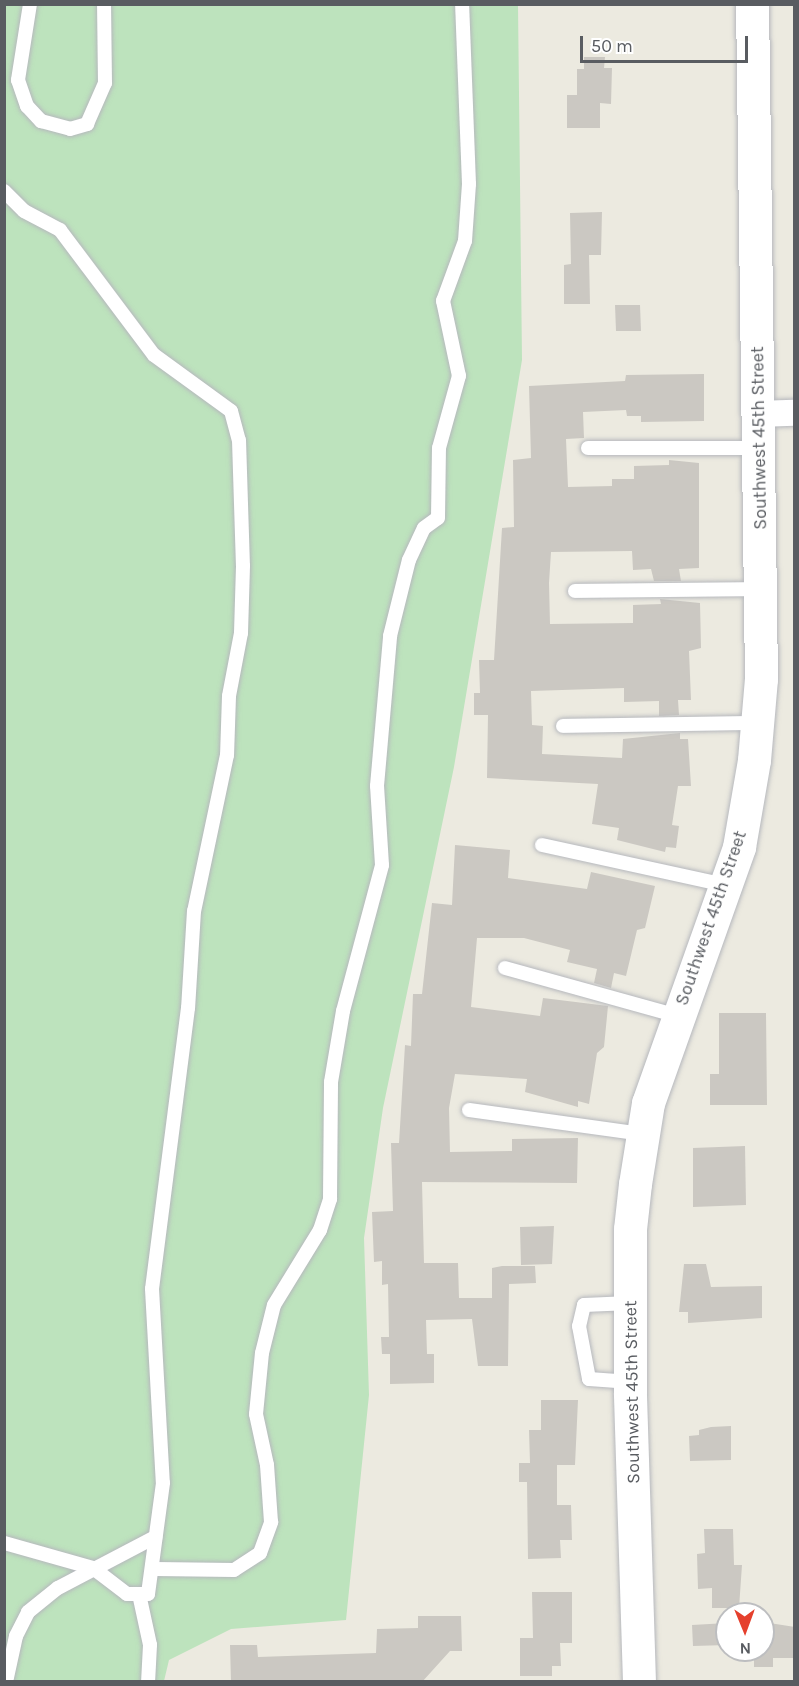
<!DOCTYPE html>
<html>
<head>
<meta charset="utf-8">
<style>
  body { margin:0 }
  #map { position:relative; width:799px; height:1686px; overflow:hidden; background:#eceae0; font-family:Karla,sans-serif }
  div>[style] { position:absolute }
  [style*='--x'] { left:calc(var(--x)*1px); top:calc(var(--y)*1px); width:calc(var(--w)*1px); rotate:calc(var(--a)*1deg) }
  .green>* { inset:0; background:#bde3bd }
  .building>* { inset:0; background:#cbc8c2 }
  .roads { filter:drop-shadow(0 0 2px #b6b8bd) drop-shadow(0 0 2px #b6b8bd) }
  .lane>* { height:14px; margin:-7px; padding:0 7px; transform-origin:7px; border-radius:7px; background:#fff }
  .street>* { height:26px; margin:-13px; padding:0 13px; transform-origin:13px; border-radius:13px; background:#fff }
  .secondary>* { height:33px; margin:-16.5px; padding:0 16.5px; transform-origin:16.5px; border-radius:16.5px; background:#fff }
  span { translate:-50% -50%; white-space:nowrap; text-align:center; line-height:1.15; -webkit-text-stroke:5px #fff; paint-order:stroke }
  .street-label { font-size:18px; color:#595c61 }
  .frame { position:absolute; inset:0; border:6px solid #595c61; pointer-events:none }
  .north { position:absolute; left:715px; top:1602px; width:60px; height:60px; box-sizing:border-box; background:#fff; border:2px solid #bdbec0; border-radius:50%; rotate:179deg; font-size:16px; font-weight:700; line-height:24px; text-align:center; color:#595c61 }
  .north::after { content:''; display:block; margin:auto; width:21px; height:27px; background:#e5402d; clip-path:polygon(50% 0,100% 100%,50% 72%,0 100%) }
  .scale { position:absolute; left:580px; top:36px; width:168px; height:27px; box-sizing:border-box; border:3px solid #595c61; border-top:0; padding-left:8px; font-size:18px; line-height:21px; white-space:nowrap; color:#595c61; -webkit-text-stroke:4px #fff; paint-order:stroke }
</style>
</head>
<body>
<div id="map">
  <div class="green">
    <i style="clip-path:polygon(5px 5px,518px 5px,522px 360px,454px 767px,383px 1108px,364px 1238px,369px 1395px,346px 1620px,231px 1629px,169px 1660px,164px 1681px,5px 1681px)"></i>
  </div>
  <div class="building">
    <i style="clip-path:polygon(584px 57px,605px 57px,604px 68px,612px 68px,611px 104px,600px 103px,600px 128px,567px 128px,567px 95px,577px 95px,577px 69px,584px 69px)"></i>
    <i style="clip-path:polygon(602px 212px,601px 255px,589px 255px,590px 304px,564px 304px,564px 265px,571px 264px,570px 213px)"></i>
    <i style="clip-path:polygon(615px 305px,640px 305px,641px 331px,616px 331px)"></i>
    <i style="clip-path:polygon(704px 374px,704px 421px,641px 422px,641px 416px,627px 416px,626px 410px,583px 412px,584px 438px,566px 439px,568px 487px,612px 486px,612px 479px,634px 479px,634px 466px,669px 465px,669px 460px,699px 463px,699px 568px,679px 569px,681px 581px,654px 581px,651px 569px,633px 570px,632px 551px,551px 552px,549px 583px,550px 624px,633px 623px,633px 605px,661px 604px,660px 599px,700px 603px,701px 648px,689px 651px,691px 700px,678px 700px,679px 715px,659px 716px,659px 701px,624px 702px,624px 688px,531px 691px,532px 725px,543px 726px,542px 754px,622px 758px,623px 739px,680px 733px,680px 739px,688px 739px,691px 786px,678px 786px,672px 825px,679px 826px,676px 848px,666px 847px,665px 852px,617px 840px,619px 828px,592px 824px,598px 784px,487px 778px,488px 715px,474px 715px,474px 693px,480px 693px,479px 660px,494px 660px,502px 528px,514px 527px,513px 460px,531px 458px,529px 386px,625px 381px,626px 375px)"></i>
    <i style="clip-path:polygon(455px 845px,510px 850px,508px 878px,587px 889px,591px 872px,655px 886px,645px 928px,637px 930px,626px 976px,614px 973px,611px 988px,594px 983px,597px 969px,567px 962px,570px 950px,524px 938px,477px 938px,471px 1007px,540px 1016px,543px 998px,608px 1006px,604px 1047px,597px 1053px,589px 1104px,578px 1101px,578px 1107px,525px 1092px,527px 1079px,455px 1074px,449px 1108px,450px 1152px,512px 1151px,512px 1139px,578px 1138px,577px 1183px,422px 1182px,424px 1263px,458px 1263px,459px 1298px,492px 1298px,492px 1268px,502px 1266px,535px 1266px,536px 1283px,509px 1284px,508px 1366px,478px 1366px,472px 1319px,426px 1320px,427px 1354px,434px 1354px,434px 1383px,390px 1384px,390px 1354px,382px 1354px,381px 1337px,389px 1337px,388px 1284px,382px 1285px,382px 1261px,374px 1262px,372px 1212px,393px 1211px,391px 1143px,399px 1143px,405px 1045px,411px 1046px,413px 994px,422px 994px,432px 903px,452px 905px)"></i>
    <i style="clip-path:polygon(719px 1013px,766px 1013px,767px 1105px,710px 1105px,710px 1074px,719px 1074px)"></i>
    <i style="clip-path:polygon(745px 1146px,746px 1205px,693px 1207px,693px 1148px)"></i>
    <i style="clip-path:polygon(554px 1226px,552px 1264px,521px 1265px,520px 1227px)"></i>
    <i style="clip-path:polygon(684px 1264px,706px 1264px,711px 1287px,762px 1286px,762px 1318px,688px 1323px,688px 1312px,679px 1312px)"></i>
    <i style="clip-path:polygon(541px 1400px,578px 1400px,575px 1465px,557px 1465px,557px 1505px,571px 1505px,572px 1540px,560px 1540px,561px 1558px,528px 1559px,527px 1482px,519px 1482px,519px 1463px,530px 1463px,529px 1430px,541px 1430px)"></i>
    <i style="clip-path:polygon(731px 1426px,731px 1460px,690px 1461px,689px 1436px,699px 1435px,699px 1430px,711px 1427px)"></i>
    <i style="clip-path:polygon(704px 1529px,733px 1529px,734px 1565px,742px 1565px,739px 1608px,712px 1608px,712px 1588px,698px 1589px,697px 1554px,705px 1553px)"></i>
    <i style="clip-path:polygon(532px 1592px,572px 1592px,572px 1643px,560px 1643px,561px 1666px,552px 1666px,552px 1676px,520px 1676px,520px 1638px,533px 1638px)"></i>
    <i style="clip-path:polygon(418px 1616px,461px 1616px,462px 1651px,450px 1651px,422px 1682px,231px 1682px,230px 1645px,257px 1645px,258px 1657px,376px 1653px,377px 1629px,418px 1628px)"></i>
    <i style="clip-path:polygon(763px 1622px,795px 1627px,795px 1658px,773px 1658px,773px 1667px,754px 1667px,754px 1650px,763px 1650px)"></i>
    <i style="clip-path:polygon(727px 1623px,727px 1645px,693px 1646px,692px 1625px)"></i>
  </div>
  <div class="roads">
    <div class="lane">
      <i style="--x:30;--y:4;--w:77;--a:99"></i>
      <i style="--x:18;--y:80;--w:28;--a:71"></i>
      <i style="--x:27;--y:106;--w:21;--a:47"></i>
      <i style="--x:41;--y:121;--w:30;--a:15"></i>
      <i style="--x:70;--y:129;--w:18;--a:-16"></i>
      <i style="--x:87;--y:124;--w:45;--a:-66.3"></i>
      <i style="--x:105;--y:83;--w:79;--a:-90.7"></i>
      <i style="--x:4;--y:191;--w:28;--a:45"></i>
      <i style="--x:24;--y:211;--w:41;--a:27.8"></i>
      <i style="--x:60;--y:230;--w:156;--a:53.1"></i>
      <i style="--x:154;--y:355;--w:95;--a:36"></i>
      <i style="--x:231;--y:411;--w:30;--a:75"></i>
      <i style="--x:239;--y:440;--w:126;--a:88.2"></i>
      <i style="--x:243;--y:566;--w:67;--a:91.7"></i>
      <i style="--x:241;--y:633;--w:64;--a:100.8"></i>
      <i style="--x:229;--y:696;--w:59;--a:91.9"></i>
      <i style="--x:227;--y:755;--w:159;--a:101.9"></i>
      <i style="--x:194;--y:911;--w:97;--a:93.5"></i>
      <i style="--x:188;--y:1008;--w:283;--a:97.3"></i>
      <i style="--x:152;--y:1289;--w:194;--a:86.8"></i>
      <i style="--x:163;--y:1483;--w:112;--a:97.7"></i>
      <i style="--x:148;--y:1594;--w:21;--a:180"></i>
      <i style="--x:127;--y:1594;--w:43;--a:-142.6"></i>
      <i style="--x:93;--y:1568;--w:92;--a:-164.3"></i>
      <i style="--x:588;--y:448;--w:171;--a:0"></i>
      <i style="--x:575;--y:591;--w:185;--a:-0.6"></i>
      <i style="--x:563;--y:726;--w:195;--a:-0.9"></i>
      <i style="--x:542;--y:845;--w:188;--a:12.3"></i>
      <i style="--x:505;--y:968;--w:180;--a:15.5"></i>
      <i style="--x:469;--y:1110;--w:176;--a:7.9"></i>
      <i style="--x:630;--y:1303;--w:46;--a:177.5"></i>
      <i style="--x:584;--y:1305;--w:22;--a:103"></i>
      <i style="--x:579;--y:1326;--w:54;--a:79.3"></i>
      <i style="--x:589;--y:1379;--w:42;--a:4.1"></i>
      <i style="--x:155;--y:1569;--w:79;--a:0.7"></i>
      <i style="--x:234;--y:1570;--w:31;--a:-33"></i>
      <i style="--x:260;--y:1553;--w:33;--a:-70"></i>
      <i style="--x:271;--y:1522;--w:57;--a:-94"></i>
      <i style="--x:267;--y:1465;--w:52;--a:-102.2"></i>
      <i style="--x:256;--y:1414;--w:61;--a:-84.4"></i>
      <i style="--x:262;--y:1353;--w:49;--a:-76"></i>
      <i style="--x:274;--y:1305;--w:88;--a:-58.5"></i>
      <i style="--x:320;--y:1230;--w:33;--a:-72"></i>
      <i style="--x:330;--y:1199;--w:117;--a:-89.5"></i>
      <i style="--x:331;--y:1082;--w:72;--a:-80.4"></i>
      <i style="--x:343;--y:1011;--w:151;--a:-75"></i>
      <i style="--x:382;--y:865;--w:79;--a:-93.6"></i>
      <i style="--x:377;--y:786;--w:151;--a:-85"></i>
      <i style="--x:390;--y:636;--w:78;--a:-76"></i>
      <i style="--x:409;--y:560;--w:35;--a:-65"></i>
      <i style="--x:424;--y:528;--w:17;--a:-36"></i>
      <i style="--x:438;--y:518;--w:70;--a:-89.2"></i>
      <i style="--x:439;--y:448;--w:75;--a:-74.5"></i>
      <i style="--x:459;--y:376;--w:77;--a:-102"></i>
      <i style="--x:443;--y:301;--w:64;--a:-69.9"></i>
      <i style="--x:465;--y:241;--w:57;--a:-86"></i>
      <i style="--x:469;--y:184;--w:180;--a:-92.2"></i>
      <i style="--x:139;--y:1594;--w:52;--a:77.8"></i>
      <i style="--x:150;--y:1645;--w:37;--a:93"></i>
      <i style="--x:6;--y:1682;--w:47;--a:-77.7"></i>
      <i style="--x:16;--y:1636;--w:27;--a:-63"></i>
      <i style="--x:28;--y:1612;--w:38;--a:-39"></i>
      <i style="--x:58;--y:1588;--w:110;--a:-27.7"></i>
    </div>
    <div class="street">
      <i style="--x:758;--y:414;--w:36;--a:-2"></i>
    </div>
    <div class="secondary">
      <i style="--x:639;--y:1682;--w:289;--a:-91.8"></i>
      <i style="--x:630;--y:1393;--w:164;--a:-90"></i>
      <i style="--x:630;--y:1229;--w:45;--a:-83.7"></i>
      <i style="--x:635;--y:1184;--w:82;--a:-80.9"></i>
      <i style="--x:648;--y:1103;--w:272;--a:-70.4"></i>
      <i style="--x:739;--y:847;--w:88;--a:-80.2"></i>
      <i style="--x:754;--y:760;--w:81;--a:-85.1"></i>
      <i style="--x:761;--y:679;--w:675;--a:-90.76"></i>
    </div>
  </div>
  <div class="street-label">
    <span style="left:759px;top:438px;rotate:-91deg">Southwest 45th Street</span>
    <span style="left:711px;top:918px;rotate:-71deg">Southwest 45th Street</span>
    <span style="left:632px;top:1392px;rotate:-91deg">Southwest 45th Street</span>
  </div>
  <div class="frame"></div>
  <div class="north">N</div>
  <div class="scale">50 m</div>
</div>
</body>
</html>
